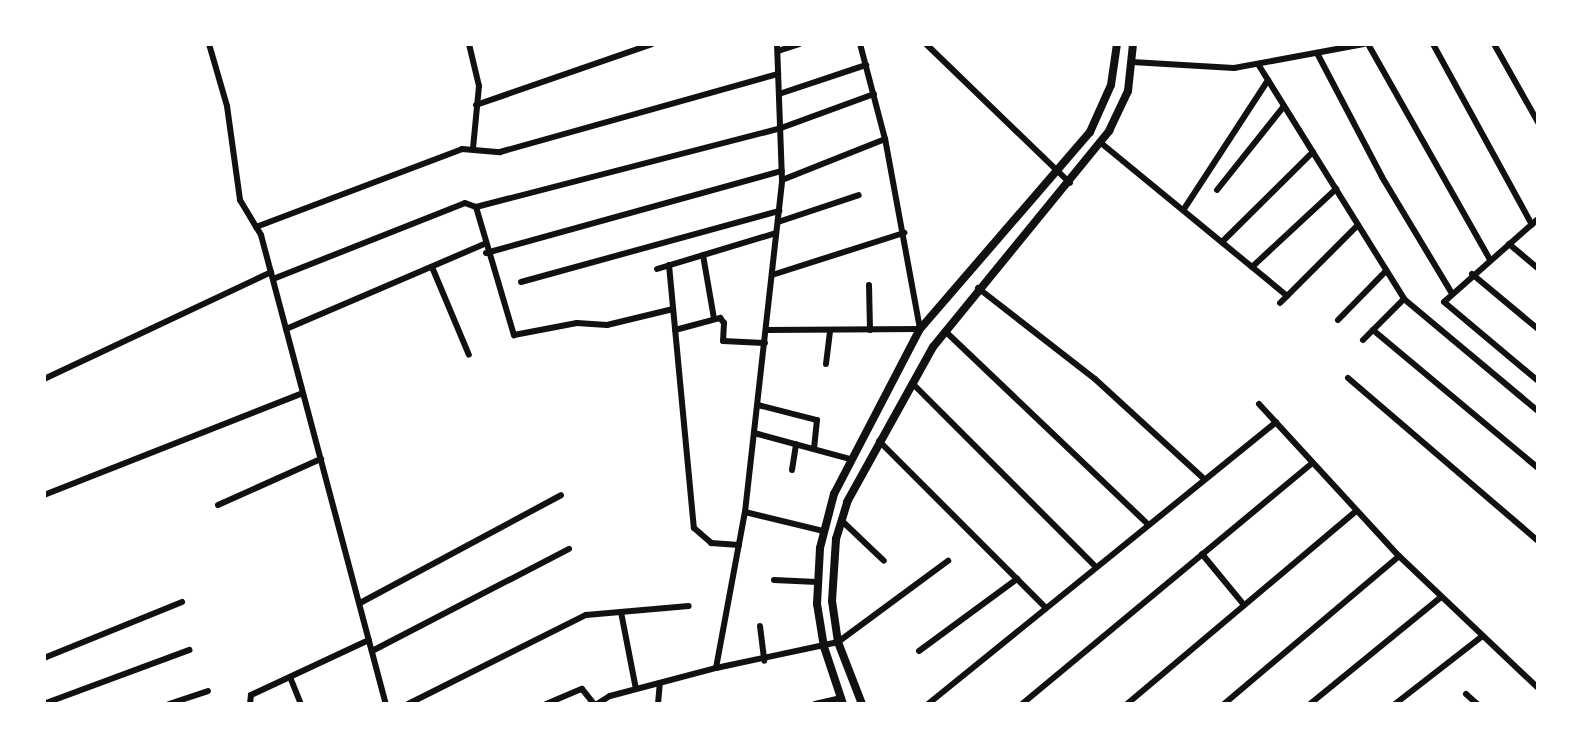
<!DOCTYPE html>
<html>
<head>
<meta charset="utf-8">
<style>
  body { margin:0 }
  #map { position:relative; width:1582px; height:748px; overflow:hidden; background:#fff; font-family:Manrope,sans-serif }
  div>[style] { position:absolute }
  [style*='--x'] { left:calc(var(--x)*1px); top:calc(var(--y)*1px); width:calc(var(--w)*1px); rotate:calc(var(--a)*1deg) }
  .minor>* { height:6px; margin:-3px; padding:0 3px; transform-origin:3px; border-radius:3px; background:#111 }
  .tertiary>* { height:8px; margin:-4px; padding:0 4px; transform-origin:4px; border-radius:4px; background:#111 }
  span { translate:-50% -50%; white-space:nowrap; text-align:center; line-height:1.15; -webkit-text-stroke:5px #fff; paint-order:stroke }
  .frame { position:absolute; inset:0; border:46px solid #fff; pointer-events:none }
</style>
</head>
<body>
<div id="map">
  <div class="minor">
    <i style="--x:209;--y:44;--w:65;--a:73.8"></i>
    <i style="--x:227;--y:106;--w:95;--a:82.1"></i>
    <i style="--x:240;--y:200;--w:41;--a:59"></i>
    <i style="--x:261;--y:235;--w:485;--a:75.1"></i>
    <i style="--x:469;--y:44;--w:43;--a:76.6"></i>
    <i style="--x:479;--y:86;--w:62;--a:95.5"></i>
    <i style="--x:926;--y:44;--w:200;--a:44"></i>
    <i style="--x:1368;--y:44;--w:248;--a:60.5"></i>
    <i style="--x:1433;--y:44;--w:206;--a:61.3"></i>
    <i style="--x:1494;--y:44;--w:90;--a:60.6"></i>
    <i style="--x:778;--y:51;--w:22;--a:-18"></i>
    <i style="--x:1317;--y:53;--w:140;--a:62.3"></i>
    <i style="--x:1382;--y:177;--w:134;--a:59"></i>
    <i style="--x:1132;--y:62;--w:102;--a:3.4"></i>
    <i style="--x:1234;--y:68;--w:132;--a:-10.5"></i>
    <i style="--x:1258;--y:64;--w:277;--a:58.1"></i>
    <i style="--x:1404;--y:299;--w:175;--a:39.9"></i>
    <i style="--x:779;--y:94;--w:92;--a:-18.4"></i>
    <i style="--x:476;--y:105;--w:186;--a:-19.1"></i>
    <i style="--x:1101;--y:143;--w:241;--a:39.4"></i>
    <i style="--x:782;--y:180;--w:111;--a:-21.7"></i>
    <i style="--x:1217;--y:190;--w:107;--a:-51.4"></i>
    <i style="--x:476;--y:207;--w:134;--a:73.5"></i>
    <i style="--x:514;--y:335;--w:64;--a:-10.8"></i>
    <i style="--x:577;--y:323;--w:30;--a:4"></i>
    <i style="--x:607;--y:325;--w:68;--a:-13.6"></i>
    <i style="--x:1184;--y:209;--w:154;--a:-56.9"></i>
    <i style="--x:1538;--y:219;--w:125;--a:138.6"></i>
    <i style="--x:1444;--y:302;--w:123;--a:40"></i>
    <i style="--x:778;--y:222;--w:85;--a:-18.4"></i>
    <i style="--x:256;--y:227;--w:220;--a:-20.7"></i>
    <i style="--x:462;--y:149;--w:38;--a:5"></i>
    <i style="--x:500;--y:152;--w:289;--a:-15.7"></i>
    <i style="--x:1222;--y:242;--w:128;--a:-44.7"></i>
    <i style="--x:1509;--y:244;--w:38;--a:40"></i>
    <i style="--x:486;--y:253;--w:307;--a:-15.5"></i>
    <i style="--x:703;--y:255;--w:65;--a:80.2"></i>
    <i style="--x:669;--y:265;--w:264;--a:84.6"></i>
    <i style="--x:694;--y:528;--w:23;--a:41"></i>
    <i style="--x:711;--y:543;--w:28;--a:4"></i>
    <i style="--x:432;--y:267;--w:95;--a:67.2"></i>
    <i style="--x:1252;--y:267;--w:115;--a:-42.9"></i>
    <i style="--x:657;--y:269;--w:124;--a:-16.8"></i>
    <i style="--x:1472;--y:274;--w:86;--a:39.8"></i>
    <i style="--x:772;--y:275;--w:139;--a:-17.7"></i>
    <i style="--x:273;--y:279;--w:206;--a:-21.6"></i>
    <i style="--x:465;--y:203;--w:12;--a:20"></i>
    <i style="--x:476;--y:207;--w:315;--a:-14.5"></i>
    <i style="--x:781;--y:128;--w:99;--a:-20.1"></i>
    <i style="--x:521;--y:282;--w:268;--a:-15.4"></i>
    <i style="--x:869;--y:285;--w:45;--a:88.7"></i>
    <i style="--x:978;--y:288;--w:148;--a:37.9"></i>
    <i style="--x:1095;--y:379;--w:147;--a:42.5"></i>
    <i style="--x:1280;--y:303;--w:110;--a:-45"></i>
    <i style="--x:1338;--y:320;--w:69;--a:-45.6"></i>
    <i style="--x:286;--y:329;--w:215;--a:-23.2"></i>
    <i style="--x:675;--y:330;--w:47;--a:-14.9"></i>
    <i style="--x:720;--y:318;--w:6;--a:51"></i>
    <i style="--x:724;--y:323;--w:18;--a:93"></i>
    <i style="--x:723;--y:341;--w:42;--a:2.7"></i>
    <i style="--x:766;--y:330;--w:154;--a:-0.4"></i>
    <i style="--x:920;--y:329;--w:193;--a:-100.4"></i>
    <i style="--x:885;--y:139;--w:98;--a:-104.7"></i>
    <i style="--x:1373;--y:330;--w:215;--a:39.9"></i>
    <i style="--x:945;--y:331;--w:280;--a:43.6"></i>
    <i style="--x:1363;--y:340;--w:58;--a:-45"></i>
    <i style="--x:826;--y:364;--w:34;--a:-83"></i>
    <i style="--x:1348;--y:378;--w:250;--a:40.6"></i>
    <i style="--x:44;--y:379;--w:251;--a:-25.2"></i>
    <i style="--x:912;--y:383;--w:260;--a:45"></i>
    <i style="--x:1259;--y:404;--w:207;--a:47.4"></i>
    <i style="--x:1399;--y:556;--w:192;--a:43.5"></i>
    <i style="--x:758;--y:405;--w:61;--a:14.3"></i>
    <i style="--x:817;--y:420;--w:28;--a:96"></i>
    <i style="--x:754;--y:433;--w:99;--a:15.2"></i>
    <i style="--x:879;--y:441;--w:236;--a:45"></i>
    <i style="--x:792;--y:470;--w:26;--a:-81"></i>
    <i style="--x:44;--y:495;--w:278;--a:-21.5"></i>
    <i style="--x:218;--y:505;--w:113;--a:-24.1"></i>
    <i style="--x:745;--y:512;--w:80;--a:13.7"></i>
    <i style="--x:841;--y:520;--w:59;--a:43.6"></i>
    <i style="--x:1202;--y:554;--w:66;--a:50.5"></i>
    <i style="--x:774;--y:580;--w:43;--a:2.7"></i>
    <i style="--x:360;--y:603;--w:228;--a:-28.2"></i>
    <i style="--x:621;--y:612;--w:78;--a:79"></i>
    <i style="--x:760;--y:626;--w:35;--a:83"></i>
    <i style="--x:372;--y:651;--w:222;--a:-27.4"></i>
    <i style="--x:919;--y:651;--w:122;--a:-36.3"></i>
    <i style="--x:44;--y:658;--w:149;--a:-22.1"></i>
    <i style="--x:716;--y:668;--w:159;--a:-79.5"></i>
    <i style="--x:745;--y:512;--w:334;--a:-83.6"></i>
    <i style="--x:782;--y:180;--w:136;--a:-92.1"></i>
    <i style="--x:290;--y:677;--w:29;--a:68"></i>
    <i style="--x:1466;--y:694;--w:15;--a:42"></i>
    <i style="--x:46;--y:703;--w:153;--a:-20.3"></i>
    <i style="--x:169;--y:704;--w:41;--a:-18.4"></i>
    <i style="--x:250;--y:704;--w:9;--a:-84"></i>
    <i style="--x:251;--y:695;--w:130;--a:-25"></i>
    <i style="--x:408;--y:704;--w:199;--a:-26.6"></i>
    <i style="--x:586;--y:615;--w:103;--a:-5"></i>
    <i style="--x:546;--y:704;--w:39;--a:-23"></i>
    <i style="--x:582;--y:689;--w:19;--a:51"></i>
    <i style="--x:597;--y:704;--w:15;--a:-32"></i>
    <i style="--x:610;--y:696;--w:110;--a:-14.8"></i>
    <i style="--x:716;--y:668;--w:125;--a:-12"></i>
    <i style="--x:838;--y:642;--w:137;--a:-36.4"></i>
    <i style="--x:658;--y:704;--w:21;--a:-85"></i>
    <i style="--x:815;--y:704;--w:27;--a:-13"></i>
    <i style="--x:928;--y:704;--w:448;--a:-39"></i>
    <i style="--x:1022;--y:704;--w:377;--a:-39.7"></i>
    <i style="--x:1127;--y:704;--w:299;--a:-40.1"></i>
    <i style="--x:1224;--y:704;--w:229;--a:-40.2"></i>
    <i style="--x:1310;--y:704;--w:169;--a:-39.2"></i>
    <i style="--x:1395;--y:704;--w:109;--a:-37.9"></i>
  </div>
  <div class="tertiary">
    <i style="--x:843;--y:704;--w:60;--a:-108.4"></i>
    <i style="--x:824;--y:647;--w:44;--a:-99.2"></i>
    <i style="--x:817;--y:604;--w:56;--a:-86.9"></i>
    <i style="--x:820;--y:548;--w:56;--a:-75.5"></i>
    <i style="--x:834;--y:494;--w:186;--a:-62.5"></i>
    <i style="--x:920;--y:329;--w:260;--a:-49.2"></i>
    <i style="--x:1090;--y:132;--w:51;--a:-65.9"></i>
    <i style="--x:1111;--y:85;--w:41;--a:-81.7"></i>
    <i style="--x:862;--y:704;--w:66;--a:-111.2"></i>
    <i style="--x:838;--y:642;--w:41;--a:-98.3"></i>
    <i style="--x:832;--y:601;--w:62;--a:-86.3"></i>
    <i style="--x:836;--y:539;--w:39;--a:-73"></i>
    <i style="--x:847;--y:502;--w:177;--a:-61"></i>
    <i style="--x:933;--y:347;--w:279;--a:-50.8"></i>
    <i style="--x:1109;--y:131;--w:44;--a:-64.6"></i>
    <i style="--x:1128;--y:91;--w:47;--a:-83.9"></i>
  </div>
  <div class="frame"></div>
</div>
</body>
</html>
